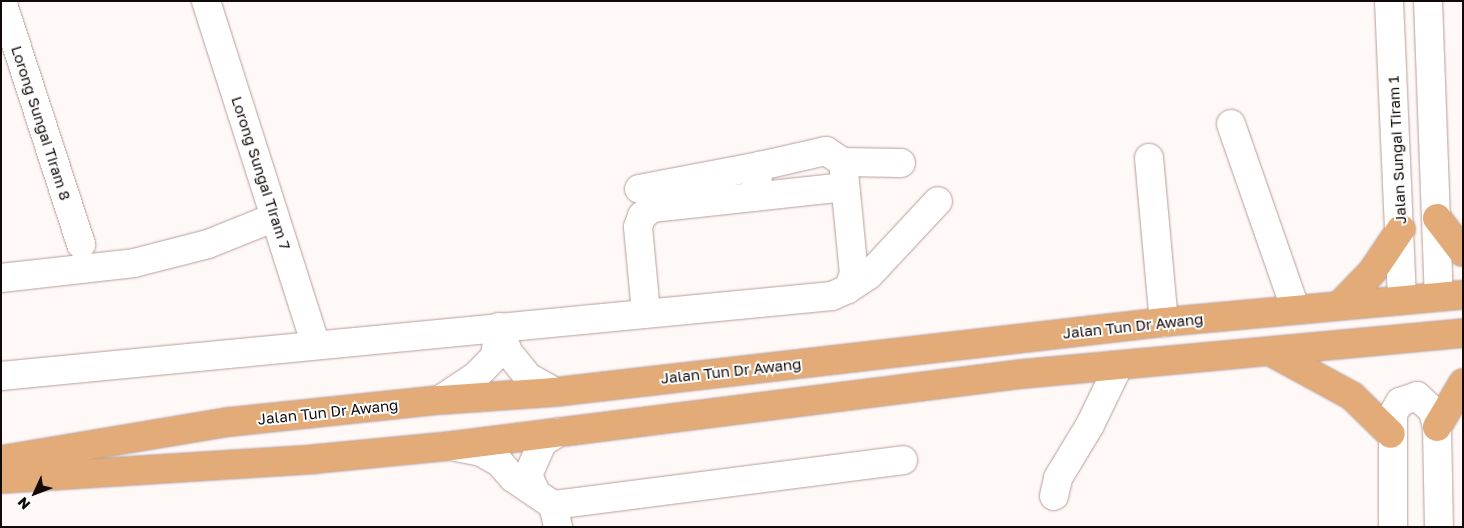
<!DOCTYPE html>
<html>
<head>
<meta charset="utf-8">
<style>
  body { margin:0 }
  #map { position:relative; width:1464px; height:528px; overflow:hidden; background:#fef8f7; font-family:"Golos Text",sans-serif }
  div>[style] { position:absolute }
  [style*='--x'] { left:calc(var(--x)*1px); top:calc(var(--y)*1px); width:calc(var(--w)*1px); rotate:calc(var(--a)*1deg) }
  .roads { filter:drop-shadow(0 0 1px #b79e99) drop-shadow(0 0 1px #b79e99) }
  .minor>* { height:28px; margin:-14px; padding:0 14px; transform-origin:14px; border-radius:14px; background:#fff }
  .major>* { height:28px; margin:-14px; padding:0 14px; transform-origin:14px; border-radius:14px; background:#e3ab77 }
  span { translate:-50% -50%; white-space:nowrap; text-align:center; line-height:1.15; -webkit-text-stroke:4px #fff; paint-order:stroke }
  .street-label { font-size:15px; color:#120a08 }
  .frame { position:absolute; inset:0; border:2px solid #120a08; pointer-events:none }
  .north { position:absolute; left:10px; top:468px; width:50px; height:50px; -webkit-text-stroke:4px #fff; paint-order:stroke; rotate:227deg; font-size:14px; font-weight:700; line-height:20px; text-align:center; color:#120a08 }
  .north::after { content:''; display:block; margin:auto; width:18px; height:22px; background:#120a08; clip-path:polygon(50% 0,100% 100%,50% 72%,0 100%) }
</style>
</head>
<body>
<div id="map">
  <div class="roads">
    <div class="minor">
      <i style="--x:2;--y:1;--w:256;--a:72"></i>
      <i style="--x:206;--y:1;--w:361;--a:72.3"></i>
      <i style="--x:1389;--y:1;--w:299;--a:87.5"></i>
      <i style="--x:1428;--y:1;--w:296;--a:87.9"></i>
      <i style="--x:1231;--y:124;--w:195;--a:70.8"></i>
      <i style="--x:1149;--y:158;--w:165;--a:84.8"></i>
      <i style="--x:639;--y:189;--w:123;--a:-10.8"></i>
      <i style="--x:754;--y:197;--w:32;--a:-79"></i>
      <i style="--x:760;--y:166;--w:68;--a:-12.8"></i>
      <i style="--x:826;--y:151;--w:20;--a:33"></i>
      <i style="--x:843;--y:162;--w:58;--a:1"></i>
      <i style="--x:1;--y:278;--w:134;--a:-6.4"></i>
      <i style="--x:134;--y:263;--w:76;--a:-14.4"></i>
      <i style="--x:208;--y:244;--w:72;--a:-21.9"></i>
      <i style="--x:848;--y:289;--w:25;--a:-34"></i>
      <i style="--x:869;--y:275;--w:101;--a:-47"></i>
      <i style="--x:646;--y:312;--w:85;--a:-95.4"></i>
      <i style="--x:638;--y:227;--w:12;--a:-70"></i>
      <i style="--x:642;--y:216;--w:13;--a:-39"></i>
      <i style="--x:652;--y:208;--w:194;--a:-6.2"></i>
      <i style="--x:499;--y:327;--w:27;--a:70"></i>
      <i style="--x:508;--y:352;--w:32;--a:51"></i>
      <i style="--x:528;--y:377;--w:31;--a:29"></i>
      <i style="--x:1;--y:376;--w:835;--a:-5.5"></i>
      <i style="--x:832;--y:296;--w:17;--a:-24"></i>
      <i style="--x:848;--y:289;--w:16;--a:-68"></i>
      <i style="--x:854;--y:274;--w:113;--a:-95.6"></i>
      <i style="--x:440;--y:400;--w:43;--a:-33.7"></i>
      <i style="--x:476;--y:376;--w:28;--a:-46"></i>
      <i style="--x:495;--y:356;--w:29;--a:-82"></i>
      <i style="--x:451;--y:446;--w:31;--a:11"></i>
      <i style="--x:481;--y:452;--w:22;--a:30"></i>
      <i style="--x:500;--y:463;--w:20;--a:49"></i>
      <i style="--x:513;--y:478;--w:48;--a:34"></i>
      <i style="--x:553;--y:505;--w:23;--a:77"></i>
      <i style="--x:536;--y:493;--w:20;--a:-114"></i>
      <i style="--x:528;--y:475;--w:36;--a:-66"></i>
      <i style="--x:543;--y:442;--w:19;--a:-32"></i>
      <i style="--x:1054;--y:496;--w:18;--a:-77"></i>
      <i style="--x:1058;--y:478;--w:62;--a:-58.9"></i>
      <i style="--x:1090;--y:425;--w:64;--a:-64.2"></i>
      <i style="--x:553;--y:505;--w:353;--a:-7.3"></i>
      <i style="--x:1393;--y:527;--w:113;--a:-90"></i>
      <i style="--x:1393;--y:414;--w:14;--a:-60"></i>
      <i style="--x:1400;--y:402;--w:18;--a:-19"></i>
      <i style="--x:1417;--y:396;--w:22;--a:43"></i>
      <i style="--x:1433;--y:411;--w:16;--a:76"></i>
      <i style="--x:1437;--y:427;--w:100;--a:88.9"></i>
    </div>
    <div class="major">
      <i style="--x:1437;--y:218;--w:43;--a:52.6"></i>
      <i style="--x:1340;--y:305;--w:46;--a:-45.9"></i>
      <i style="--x:1372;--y:272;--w:52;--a:-56"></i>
      <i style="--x:1273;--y:353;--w:90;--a:28.6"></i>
      <i style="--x:1352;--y:396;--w:54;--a:44.3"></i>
      <i style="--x:1437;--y:427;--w:51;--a:-59.4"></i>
      <i style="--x:1;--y:460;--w:231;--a:-9.5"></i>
      <i style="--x:229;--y:422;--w:212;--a:-6"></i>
      <i style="--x:440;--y:400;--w:115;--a:-4"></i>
      <i style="--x:555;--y:392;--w:613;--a:-6.56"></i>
      <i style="--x:1164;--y:322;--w:300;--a:-5.2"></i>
      <i style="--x:1;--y:479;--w:315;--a:-3.6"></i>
      <i style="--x:315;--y:459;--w:137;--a:-5.5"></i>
      <i style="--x:451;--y:446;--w:576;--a:-7.19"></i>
      <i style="--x:1022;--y:374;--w:443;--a:-5.3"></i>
    </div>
  </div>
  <div class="street-label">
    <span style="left:41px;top:123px;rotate:72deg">Lorong Sungai Tiram 8</span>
    <span style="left:1397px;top:150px;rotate:-93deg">Jalan Sungai Tiram 1</span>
    <span style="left:261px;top:173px;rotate:72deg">Lorong Sungai Tiram 7</span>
    <span style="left:1133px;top:326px;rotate:-6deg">Jalan Tun Dr Awang</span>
    <span style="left:731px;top:371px;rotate:-6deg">Jalan Tun Dr Awang</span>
    <span style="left:328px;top:412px;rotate:-6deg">Jalan Tun Dr Awang</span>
  </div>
  <div class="frame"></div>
  <div class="north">N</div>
</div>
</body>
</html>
